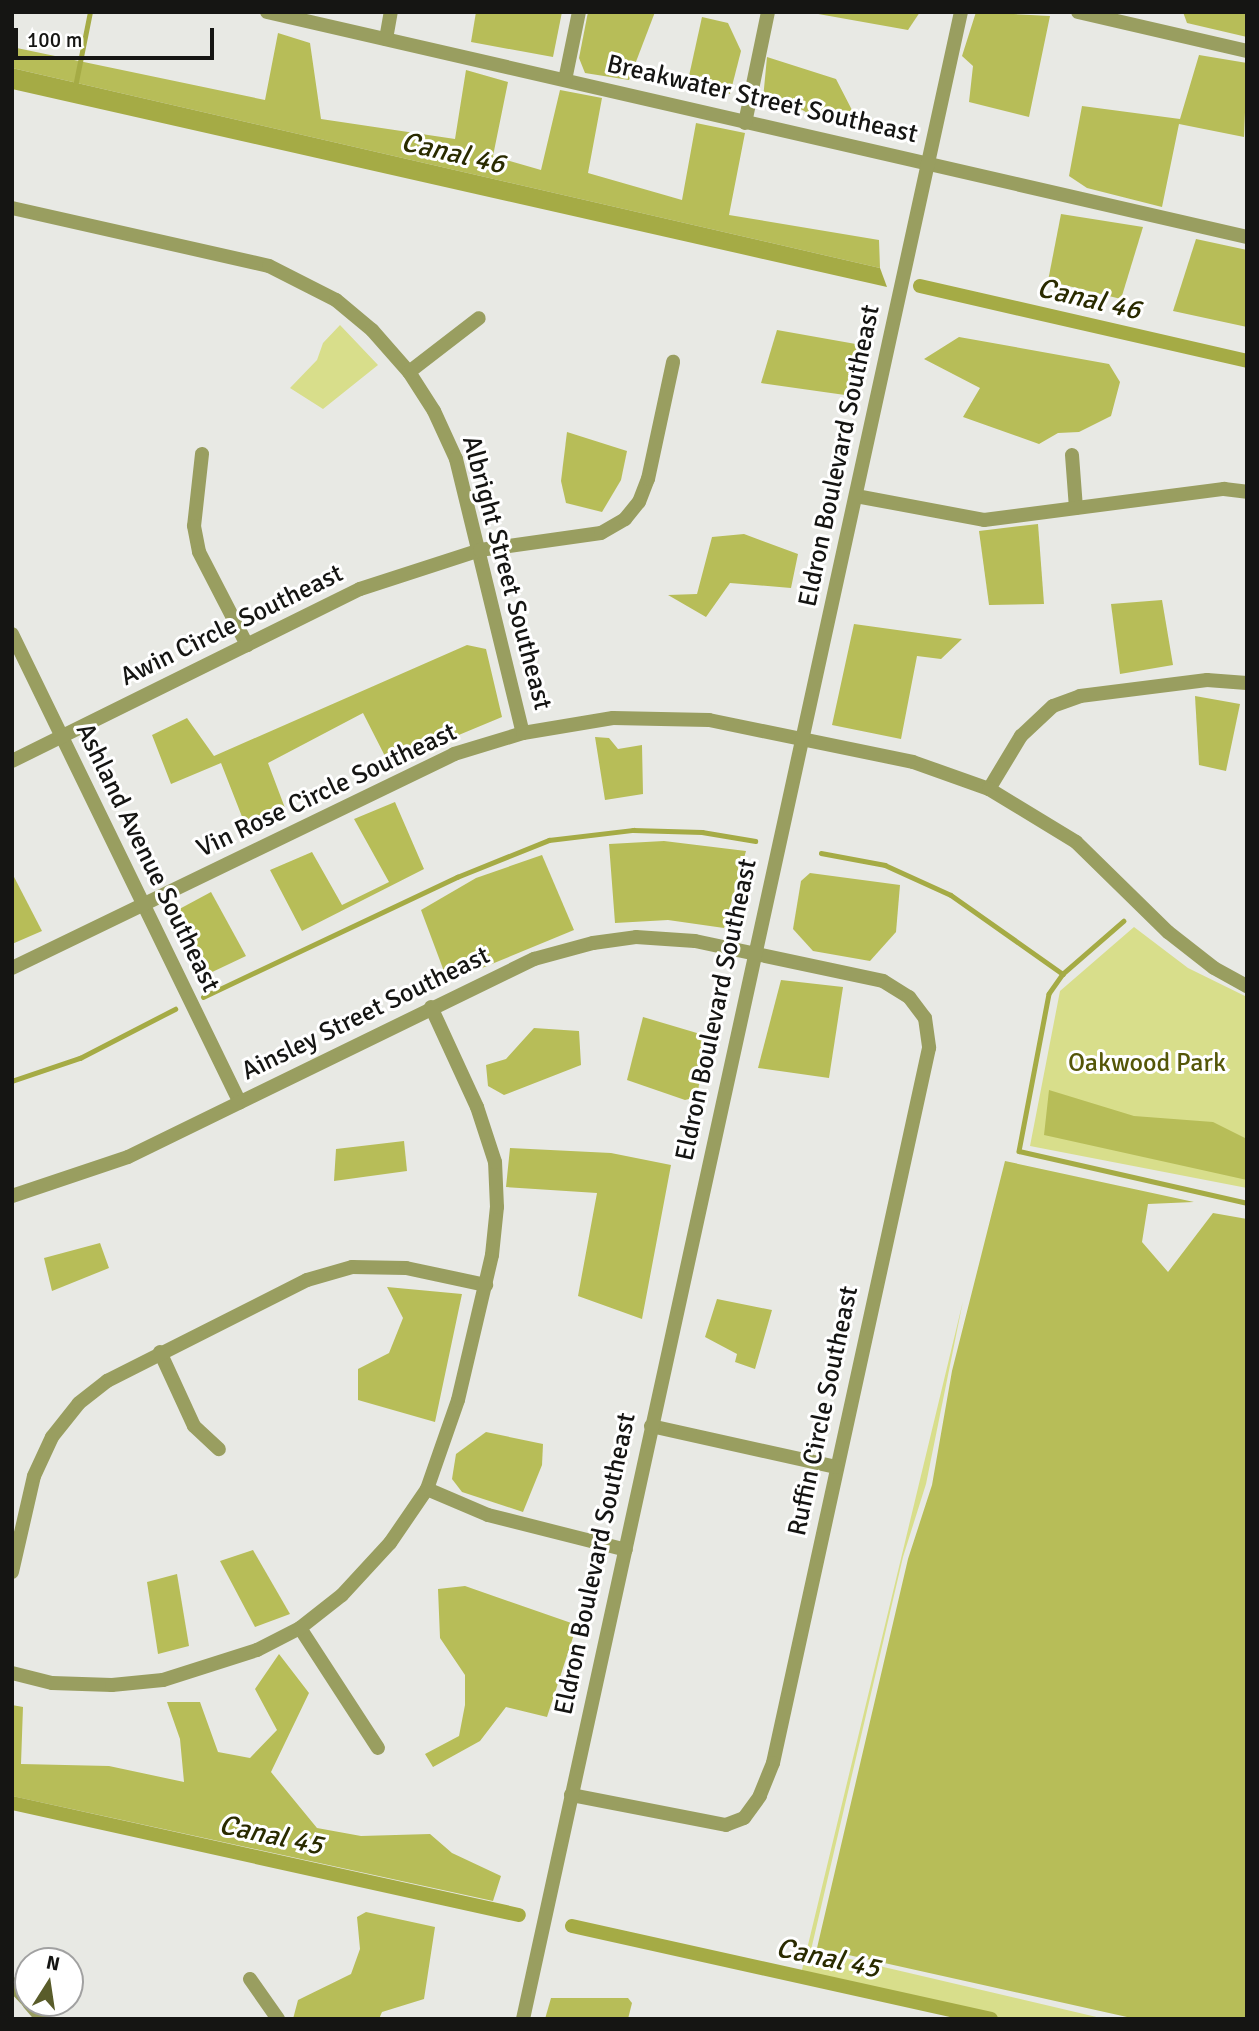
<!DOCTYPE html>
<html>
<head>
<meta charset="utf-8">
<style>
  body { margin:0 }
  #map { position:relative; width:1259px; height:2031px; overflow:hidden; background:#e8e9e4; font-family:Signika,sans-serif }
  div>[style] { position:absolute }
  [style*='--x'] { left:calc(var(--x)*1px); top:calc(var(--y)*1px); width:calc(var(--w)*1px); rotate:calc(var(--a)*1deg) }
  .green>* { inset:0; background:#d8de8b }
  .forest>* { inset:0; background:#b7bd58 }
  .water>* { inset:0; background:#a5ab45 }
  .stream>* { height:4.5px; margin:-2.25px; padding:0 2.25px; transform-origin:2.25px; border-radius:2.25px; background:#a5ab45 }
  .canal>* { height:14px; margin:-7px; padding:0 7px; transform-origin:7px; border-radius:7px; background:#a5ab45 }
  .minor>* { height:14px; margin:-7px; padding:0 7px; transform-origin:7px; border-radius:7px; background:#999e60 }
  span { translate:-50% -50%; white-space:nowrap; text-align:center; line-height:1.15; -webkit-text-stroke:6px #fff; paint-order:stroke }
  .street-label { font-size:26px; color:#151513 }
  .park-label { font-size:26px; color:#545608 }
  .water-label { font-size:28px; color:#2a2b00; font-style:italic }
  .frame { position:absolute; inset:0; border:14px solid #151513; pointer-events:none }
  .north { position:absolute; left:14px; top:1947px; width:70px; height:70px; box-sizing:border-box; background:#fff; border:2px solid #a1a1a1; border-radius:50%; rotate:12deg; font-size:19px; font-weight:700; line-height:28px; text-align:center; color:#151513 }
  .north::after { content:''; display:block; margin:auto; width:24px; height:32px; background:#595c2a; clip-path:polygon(50% 0,100% 100%,50% 72%,0 100%) }
  .scale { position:absolute; left:14px; top:28px; width:200px; height:32px; box-sizing:border-box; border:4px solid #151513; border-top:0; padding-left:9px; font-size:21px; line-height:24px; white-space:nowrap; color:#151513; -webkit-text-stroke:5px #fff; paint-order:stroke }
</style>
</head>
<body>
<div id="map">
  <div class="green">
    <i style="clip-path:polygon(340px 325px,378px 365px,323px 409px,290px 388px,317px 360px,323px 343px)"></i>
    <i style="clip-path:polygon(1134px 927px,1188px 968px,1247px 997px,1247px 1188px,1030px 1146px,1060px 991px)"></i>
    <i style="clip-path:polygon(963px 1301px,926px 1484px,903px 1557px,811px 1950px,1105px 2019px,987px 2019px,801px 1974px)"></i>
  </div>
  <div class="forest">
    <i style="clip-path:polygon(476px 12px,562px 12px,553px 57px,471px 42px)"></i>
    <i style="clip-path:polygon(588px 12px,655px 12px,629px 80px,585px 73px,579px 58px)"></i>
    <i style="clip-path:polygon(807px 12px,920px 12px,908px 30px)"></i>
    <i style="clip-path:polygon(976px 12px,1050px 16px,1029px 117px,969px 102px,973px 66px,962px 56px)"></i>
    <i style="clip-path:polygon(1183px 12px,1247px 12px,1247px 37px,1187px 23px)"></i>
    <i style="clip-path:polygon(702px 17px,728px 23px,741px 51px,730px 94px,687px 85px)"></i>
    <i style="clip-path:polygon(278px 33px,310px 43px,321px 119px,455px 139px,466px 70px,508px 82px,493px 156px,541px 170px,560px 90px,602px 98px,588px 173px,682px 200px,696px 123px,745px 133px,729px 215px,879px 240px,880px 268px,12px 68px,12px 47px,265px 100px)"></i>
    <i style="clip-path:polygon(1199px 55px,1247px 63px,1244px 137px,1179px 124px,1162px 207px,1087px 188px,1069px 176px,1082px 106px,1180px 119px)"></i>
    <i style="clip-path:polygon(767px 57px,836px 79px,853px 112px,882px 122px,821px 121px,799px 108px,763px 99px)"></i>
    <i style="clip-path:polygon(1061px 214px,1143px 227px,1121px 299px,1048px 281px)"></i>
    <i style="clip-path:polygon(1196px 239px,1247px 250px,1247px 327px,1173px 311px)"></i>
    <i style="clip-path:polygon(777px 330px,867px 346px,845px 395px,761px 383px)"></i>
    <i style="clip-path:polygon(959px 337px,1109px 364px,1120px 382px,1111px 416px,1079px 432px,1058px 433px,1039px 444px,963px 417px,980px 388px,924px 359px)"></i>
    <i style="clip-path:polygon(567px 432px,627px 451px,621px 480px,602px 512px,566px 503px,561px 481px)"></i>
    <i style="clip-path:polygon(1038px 524px,1044px 604px,989px 605px,979px 531px)"></i>
    <i style="clip-path:polygon(744px 534px,798px 554px,791px 588px,730px 583px,706px 617px,668px 595px,697px 594px,712px 537px)"></i>
    <i style="clip-path:polygon(1162px 600px,1173px 665px,1120px 674px,1111px 604px)"></i>
    <i style="clip-path:polygon(854px 624px,962px 639px,941px 659px,917px 656px,901px 739px,832px 725px)"></i>
    <i style="clip-path:polygon(467px 645px,486px 649px,502px 717px,389px 764px,363px 713px,268px 763px,288px 816px,248px 832px,221px 763px,171px 784px,152px 735px,187px 718px,214px 756px)"></i>
    <i style="clip-path:polygon(1195px 696px,1240px 704px,1226px 771px,1199px 765px)"></i>
    <i style="clip-path:polygon(595px 737px,609px 738px,618px 749px,642px 745px,643px 794px,605px 800px)"></i>
    <i style="clip-path:polygon(395px 802px,424px 869px,302px 931px,270px 870px,312px 852px,342px 905px,389px 882px,354px 819px)"></i>
    <i style="clip-path:polygon(664px 841px,746px 851px,724px 928px,668px 920px,615px 923px,609px 844px)"></i>
    <i style="clip-path:polygon(542px 855px,574px 930px,448px 982px,421px 910px,476px 878px)"></i>
    <i style="clip-path:polygon(12px 873px,42px 931px,12px 944px)"></i>
    <i style="clip-path:polygon(810px 873px,900px 885px,896px 932px,870px 961px,813px 951px,793px 929px,801px 881px)"></i>
    <i style="clip-path:polygon(211px 892px,246px 956px,208px 974px,172px 913px)"></i>
    <i style="clip-path:polygon(781px 980px,843px 987px,829px 1078px,758px 1068px)"></i>
    <i style="clip-path:polygon(643px 1017px,707px 1036px,697px 1097px,685px 1100px,627px 1080px)"></i>
    <i style="clip-path:polygon(534px 1028px,579px 1031px,581px 1065px,504px 1095px,488px 1086px,486px 1065px,506px 1059px)"></i>
    <i style="clip-path:polygon(1049px 1090px,1134px 1116px,1213px 1122px,1247px 1139px,1247px 1180px,1044px 1135px)"></i>
    <i style="clip-path:polygon(404px 1141px,407px 1171px,334px 1181px,336px 1149px)"></i>
    <i style="clip-path:polygon(510px 1148px,611px 1153px,671px 1165px,642px 1319px,578px 1296px,597px 1193px,506px 1187px)"></i>
    <i style="clip-path:polygon(1005px 1161px,1194px 1202px,1148px 1204px,1142px 1242px,1168px 1272px,1213px 1213px,1247px 1219px,1247px 2019px,1136px 2019px,817px 1948px,908px 1559px,932px 1485px,952px 1371px)"></i>
    <i style="clip-path:polygon(100px 1243px,109px 1268px,52px 1291px,44px 1258px)"></i>
    <i style="clip-path:polygon(387px 1287px,462px 1294px,435px 1422px,358px 1400px,358px 1369px,389px 1353px,403px 1318px)"></i>
    <i style="clip-path:polygon(717px 1299px,772px 1310px,755px 1369px,735px 1362px,737px 1354px,705px 1337px)"></i>
    <i style="clip-path:polygon(486px 1432px,543px 1444px,542px 1465px,523px 1512px,462px 1492px,452px 1479px,456px 1454px)"></i>
    <i style="clip-path:polygon(253px 1550px,290px 1614px,255px 1627px,220px 1561px)"></i>
    <i style="clip-path:polygon(177px 1574px,189px 1646px,158px 1654px,147px 1582px)"></i>
    <i style="clip-path:polygon(465px 1586px,577px 1625px,547px 1717px,506px 1707px,480px 1741px,433px 1767px,425px 1754px,459px 1736px,465px 1705px,465px 1675px,440px 1638px,438px 1589px)"></i>
    <i style="clip-path:polygon(279px 1654px,309px 1693px,271px 1772px,317px 1828px,361px 1836px,430px 1834px,452px 1853px,501px 1876px,493px 1901px,12px 1796px,12px 1705px,23px 1707px,21px 1764px,109px 1766px,184px 1782px,180px 1739px,167px 1702px,200px 1702px,218px 1752px,250px 1758px,277px 1730px,255px 1689px)"></i>
    <i style="clip-path:polygon(366px 1912px,435px 1927px,424px 1999px,382px 2012px,379px 2019px,293px 2019px,298px 2000px,351px 1974px,360px 1949px,357px 1917px)"></i>
    <i style="clip-path:polygon(551px 1998px,628px 1998px,632px 2003px,628px 2019px,545px 2019px)"></i>
  </div>
  <div class="water">
    <i style="clip-path:polygon(12px 68px,880px 268px,887px 287px,12px 89px)"></i>
  </div>
  <div class="stream">
    <i style="--x:75;--y:87;--w:76;--a:-78.7"></i>
    <i style="--x:821;--y:853;--w:65;--a:10.6"></i>
    <i style="--x:885;--y:865;--w:72;--a:24.4"></i>
    <i style="--x:951;--y:895;--w:137;--a:35.2"></i>
    <i style="--x:1124;--y:921;--w:81;--a:139"></i>
    <i style="--x:1063;--y:974;--w:24;--a:125"></i>
    <i style="--x:1049;--y:994;--w:160;--a:100.8"></i>
    <i style="--x:1019;--y:1151;--w:234;--a:12.8"></i>
    <i style="--x:203;--y:997;--w:281;--a:-25.3"></i>
    <i style="--x:457;--y:877;--w:99;--a:-21.9"></i>
    <i style="--x:549;--y:840;--w:85;--a:-6.8"></i>
    <i style="--x:633;--y:830;--w:69;--a:1.7"></i>
    <i style="--x:702;--y:832;--w:54;--a:9.6"></i>
    <i style="--x:12;--y:1081;--w:72;--a:-18.7"></i>
    <i style="--x:80;--y:1058;--w:107;--a:-27.3"></i>
  </div>
  <div class="canal">
    <i style="--x:920;--y:286;--w:335;--a:12.9"></i>
    <i style="--x:12;--y:1803;--w:519;--a:12.46"></i>
    <i style="--x:572;--y:1926;--w:429;--a:12.5"></i>
  </div>
  <div class="minor">
    <i style="--x:267;--y:12;--w:1005;--a:12.93"></i>
    <i style="--x:1078;--y:12;--w:173;--a:13"></i>
    <i style="--x:386;--y:39;--w:27;--a:-80"></i>
    <i style="--x:565;--y:80;--w:69;--a:-78.4"></i>
    <i style="--x:745;--y:123;--w:113;--a:-78.3"></i>
    <i style="--x:12;--y:208;--w:263;--a:12.7"></i>
    <i style="--x:269;--y:266;--w:75;--a:26.9"></i>
    <i style="--x:336;--y:300;--w:47;--a:39.8"></i>
    <i style="--x:372;--y:330;--w:56;--a:48.6"></i>
    <i style="--x:409;--y:372;--w:46;--a:57.3"></i>
    <i style="--x:434;--y:411;--w:53;--a:65.4"></i>
    <i style="--x:456;--y:459;--w:282;--a:76.3"></i>
    <i style="--x:409;--y:372;--w:88;--a:-37.6"></i>
    <i style="--x:202;--y:454;--w:72;--a:96.3"></i>
    <i style="--x:194;--y:526;--w:26;--a:79"></i>
    <i style="--x:199;--y:552;--w:105;--a:62.7"></i>
    <i style="--x:1072;--y:455;--w:53;--a:85.7"></i>
    <i style="--x:856;--y:496;--w:130;--a:10.6"></i>
    <i style="--x:984;--y:520;--w:242;--a:-7.4"></i>
    <i style="--x:1224;--y:489;--w:23;--a:7"></i>
    <i style="--x:12;--y:634;--w:521;--a:64.07"></i>
    <i style="--x:12;--y:761;--w:388;--a:-26.3"></i>
    <i style="--x:360;--y:589;--w:126;--a:-18"></i>
    <i style="--x:480;--y:550;--w:122;--a:-8"></i>
    <i style="--x:601;--y:533;--w:28;--a:-30"></i>
    <i style="--x:625;--y:519;--w:22;--a:-51"></i>
    <i style="--x:639;--y:502;--w:25;--a:-69"></i>
    <i style="--x:648;--y:479;--w:120;--a:-77.9"></i>
    <i style="--x:989;--y:789;--w:62;--a:-58.9"></i>
    <i style="--x:1021;--y:736;--w:44;--a:-43.2"></i>
    <i style="--x:1053;--y:706;--w:29;--a:-20"></i>
    <i style="--x:1080;--y:696;--w:128;--a:-7.2"></i>
    <i style="--x:1207;--y:680;--w:40;--a:4.3"></i>
    <i style="--x:12;--y:968;--w:491;--a:-25.8"></i>
    <i style="--x:454;--y:754;--w:72;--a:-16.9"></i>
    <i style="--x:523;--y:733;--w:91;--a:-9.5"></i>
    <i style="--x:613;--y:718;--w:96;--a:1.2"></i>
    <i style="--x:709;--y:720;--w:208;--a:11.6"></i>
    <i style="--x:913;--y:762;--w:81;--a:19.6"></i>
    <i style="--x:989;--y:789;--w:102;--a:31.3"></i>
    <i style="--x:1076;--y:842;--w:129;--a:44.4"></i>
    <i style="--x:1168;--y:932;--w:58;--a:38"></i>
    <i style="--x:1214;--y:968;--w:38;--a:29"></i>
    <i style="--x:12;--y:1196;--w:122;--a:-18.6"></i>
    <i style="--x:128;--y:1157;--w:452;--a:-26"></i>
    <i style="--x:534;--y:959;--w:61;--a:-15.2"></i>
    <i style="--x:593;--y:943;--w:43;--a:-7.9"></i>
    <i style="--x:636;--y:937;--w:59;--a:3.9"></i>
    <i style="--x:695;--y:941;--w:192;--a:12"></i>
    <i style="--x:883;--y:981;--w:31;--a:32"></i>
    <i style="--x:909;--y:997;--w:26;--a:53"></i>
    <i style="--x:925;--y:1018;--w:30;--a:82"></i>
    <i style="--x:929;--y:1048;--w:732;--a:102.31"></i>
    <i style="--x:773;--y:1763;--w:35;--a:112"></i>
    <i style="--x:760;--y:1796;--w:27;--a:126"></i>
    <i style="--x:744;--y:1818;--w:19;--a:159"></i>
    <i style="--x:726;--y:1825;--w:158;--a:-169"></i>
    <i style="--x:160;--y:1352;--w:81;--a:65.3"></i>
    <i style="--x:194;--y:1426;--w:34;--a:43"></i>
    <i style="--x:651;--y:1426;--w:189;--a:12.5"></i>
    <i style="--x:427;--y:1489;--w:66;--a:23.1"></i>
    <i style="--x:488;--y:1515;--w:142;--a:14.2"></i>
    <i style="--x:12;--y:1572;--w:98;--a:-77.1"></i>
    <i style="--x:34;--y:1476;--w:43;--a:-65.2"></i>
    <i style="--x:52;--y:1437;--w:43;--a:-51.5"></i>
    <i style="--x:79;--y:1403;--w:36;--a:-38"></i>
    <i style="--x:107;--y:1381;--w:224;--a:-26.8"></i>
    <i style="--x:307;--y:1280;--w:47;--a:-16.1"></i>
    <i style="--x:352;--y:1267;--w:54;--a:1.1"></i>
    <i style="--x:406;--y:1268;--w:82;--a:12"></i>
    <i style="--x:300;--y:1628;--w:143;--a:57"></i>
    <i style="--x:12;--y:1673;--w:41;--a:14"></i>
    <i style="--x:52;--y:1683;--w:60;--a:1.9"></i>
    <i style="--x:112;--y:1685;--w:51;--a:-5.6"></i>
    <i style="--x:163;--y:1680;--w:99;--a:-17.7"></i>
    <i style="--x:257;--y:1650;--w:48;--a:-27.1"></i>
    <i style="--x:300;--y:1628;--w:53;--a:-38.2"></i>
    <i style="--x:342;--y:1595;--w:71;--a:-47.3"></i>
    <i style="--x:390;--y:1543;--w:65;--a:-55.6"></i>
    <i style="--x:427;--y:1489;--w:94;--a:-70.8"></i>
    <i style="--x:458;--y:1400;--w:149;--a:-76.8"></i>
    <i style="--x:492;--y:1255;--w:48;--a:-84.1"></i>
    <i style="--x:497;--y:1207;--w:45;--a:-92.5"></i>
    <i style="--x:495;--y:1162;--w:58;--a:-108.1"></i>
    <i style="--x:477;--y:1107;--w:110;--a:-114.7"></i>
    <i style="--x:250;--y:1979;--w:49;--a:55"></i>
    <i style="--x:12;--y:1984;--w:23;--a:47"></i>
    <i style="--x:29;--y:2003;--w:21;--a:49"></i>
    <i style="--x:523;--y:2019;--w:2054;--a:-77.69"></i>
  </div>
  <div class="street-label">
    <span style="left:762px;top:100px;rotate:13deg">Breakwater Street Southeast</span>
    <span style="left:840px;top:456px;rotate:-78deg">Eldron Boulevard Southeast</span>
    <span style="left:506px;top:573px;rotate:75deg">Albright Street Southeast</span>
    <span style="left:232px;top:626px;rotate:-26deg">Awin Circle Southeast</span>
    <span style="left:327px;top:791px;rotate:-25deg">Vin Rose Circle Southeast</span>
    <span style="left:147px;top:858px;rotate:64deg">Ashland Avenue Southeast</span>
    <span style="left:717px;top:1010px;rotate:-78deg">Eldron Boulevard Southeast</span>
    <span style="left:366px;top:1014px;rotate:-26deg">Ainsley Street Southeast</span>
    <span style="left:824px;top:1411px;rotate:-78deg">Ruffin Circle Southeast</span>
    <span style="left:596px;top:1564px;rotate:-78deg">Eldron Boulevard Southeast</span>
  </div>
  <div class="park-label">
    <span style="left:1147px;top:1064px">Oakwood Park</span>
  </div>
  <div class="water-label">
    <span style="left:453px;top:153px;rotate:13deg">Canal 46</span>
    <span style="left:1089px;top:299px;rotate:13deg">Canal 46</span>
    <span style="left:271px;top:1835px;rotate:12deg">Canal 45</span>
    <span style="left:828px;top:1958px;rotate:12deg">Canal 45</span>
  </div>
  <div class="frame"></div>
  <div class="north">N</div>
  <div class="scale">100 m</div>
</div>
</body>
</html>
